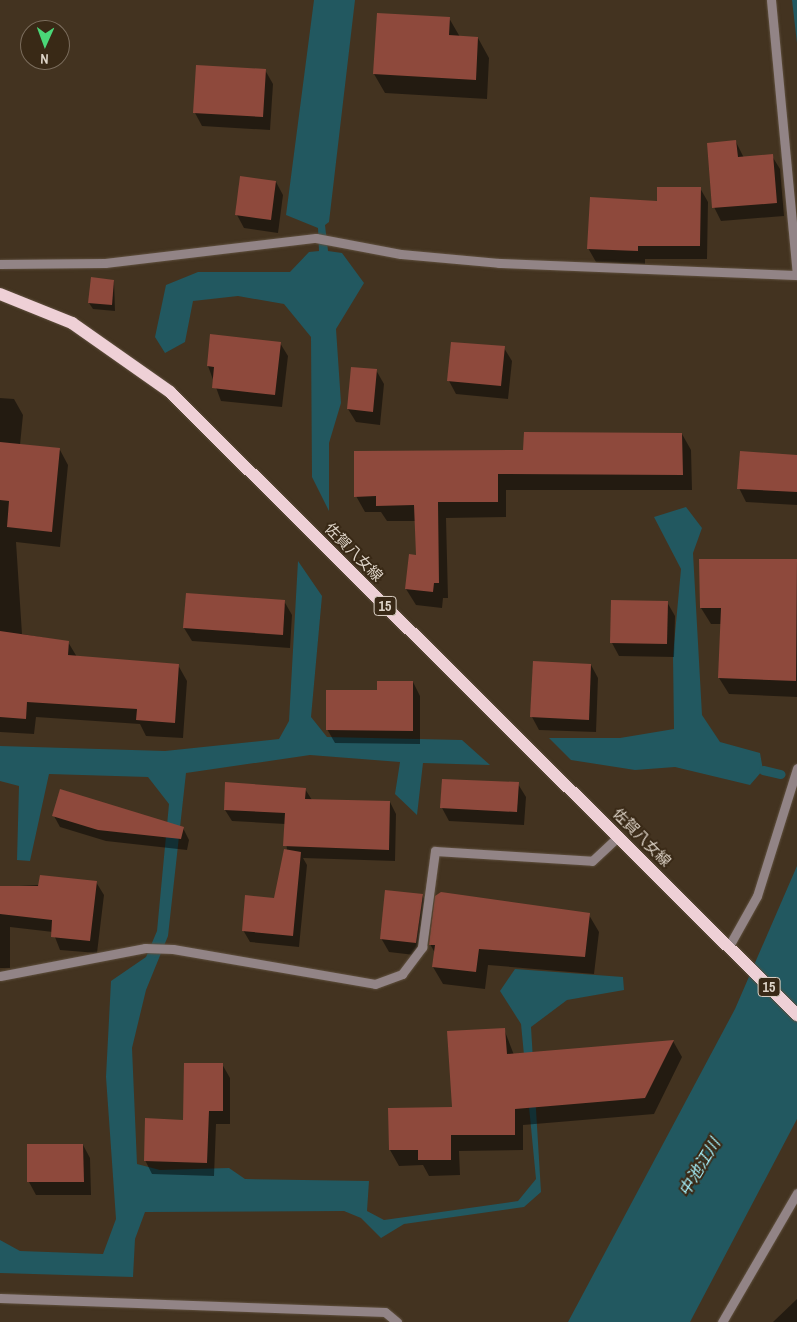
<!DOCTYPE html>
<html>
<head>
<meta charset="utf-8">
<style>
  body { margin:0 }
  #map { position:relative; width:797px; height:1322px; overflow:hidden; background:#433320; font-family:"Archivo Narrow","Noto Sans JP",sans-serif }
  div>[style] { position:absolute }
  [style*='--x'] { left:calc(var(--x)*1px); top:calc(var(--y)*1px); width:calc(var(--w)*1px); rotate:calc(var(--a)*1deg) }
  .water>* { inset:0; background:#225860 }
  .shadow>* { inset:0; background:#0007 }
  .stream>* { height:9px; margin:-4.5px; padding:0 4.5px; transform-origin:4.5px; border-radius:4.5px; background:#225860 }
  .building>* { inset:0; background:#8e493c }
  .roads { filter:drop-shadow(0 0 1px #5f503e) drop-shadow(0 0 1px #5f503e) }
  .minor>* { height:9px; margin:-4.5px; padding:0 4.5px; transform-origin:4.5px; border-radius:4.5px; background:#928486 }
  .major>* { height:12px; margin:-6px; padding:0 6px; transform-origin:6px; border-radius:6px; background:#eed0d6 }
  span { translate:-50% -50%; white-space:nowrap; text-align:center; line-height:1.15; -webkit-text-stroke:4px #392916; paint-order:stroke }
  .shield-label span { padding:1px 4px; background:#392916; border:1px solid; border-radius:4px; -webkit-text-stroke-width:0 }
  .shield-label { font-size:14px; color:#ded4c8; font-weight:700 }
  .street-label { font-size:15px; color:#ded4c8 }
  .water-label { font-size:16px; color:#a6f2fd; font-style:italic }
  .north { position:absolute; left:20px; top:20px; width:50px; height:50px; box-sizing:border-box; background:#392916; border:1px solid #7b6d5d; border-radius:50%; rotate:182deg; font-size:14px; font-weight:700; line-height:20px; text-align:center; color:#ded4c8 }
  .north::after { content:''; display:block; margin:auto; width:18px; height:22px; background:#4ad778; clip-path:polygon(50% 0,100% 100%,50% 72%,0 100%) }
</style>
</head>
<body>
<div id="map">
  <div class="water">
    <i style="clip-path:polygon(314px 0,355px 0,329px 222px,325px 225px,328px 251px,342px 253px,364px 283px,336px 329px,341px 403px,329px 443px,329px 511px,312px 477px,311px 337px,284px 304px,238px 296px,193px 301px,185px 342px,165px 353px,155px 337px,166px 285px,198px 272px,290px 272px,309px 252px,319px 251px,318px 228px,286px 215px)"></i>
    <i style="clip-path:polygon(792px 0,797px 0,797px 43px)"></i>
    <i style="clip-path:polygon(686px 507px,702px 528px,693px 553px,702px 715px,720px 742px,760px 753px,763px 770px,750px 785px,675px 767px,635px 770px,571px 760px,549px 738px,620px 738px,674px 729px,673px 655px,681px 569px,654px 517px)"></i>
    <i style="clip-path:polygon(298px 561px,322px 596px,311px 717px,327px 737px,462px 740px,490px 765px,423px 763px,417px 815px,395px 794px,400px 762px,310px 755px,186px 773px,168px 936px,146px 990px,132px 1048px,137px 1164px,160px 1170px,229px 1168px,245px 1179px,369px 1181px,367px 1211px,384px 1220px,518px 1201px,536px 1179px,521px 1024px,500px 991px,515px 969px,623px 977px,624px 990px,567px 1000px,531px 1027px,541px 1192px,524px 1207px,404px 1224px,381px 1238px,361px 1218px,344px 1211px,145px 1212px,135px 1239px,133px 1277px,0 1273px,0 1240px,20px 1251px,103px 1254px,116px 1219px,106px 1077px,111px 981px,146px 957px,157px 931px,169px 804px,148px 777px,49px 774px,30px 861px,17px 860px,19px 786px,0 781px,0 746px,165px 751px,279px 739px,289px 721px)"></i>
    <i style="clip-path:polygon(797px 866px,797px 1119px,690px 1322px,568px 1322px,735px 1009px)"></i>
  </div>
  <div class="shadow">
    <i style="clip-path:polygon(378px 14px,449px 18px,460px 37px,478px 38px,489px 58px,487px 99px,385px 93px,374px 74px)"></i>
    <i style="clip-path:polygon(265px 70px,273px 84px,270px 130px,202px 126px,195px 113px)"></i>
    <i style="clip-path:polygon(736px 142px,744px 158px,772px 156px,780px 169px,784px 216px,721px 221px,714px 207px)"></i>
    <i style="clip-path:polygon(276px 182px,283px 195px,278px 233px,244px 228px,237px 215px)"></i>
    <i style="clip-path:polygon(700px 188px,708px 202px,707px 259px,645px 259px,645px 264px,596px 262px,588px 248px,658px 202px)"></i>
    <i style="clip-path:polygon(114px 281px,115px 311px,93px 309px,89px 303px)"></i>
    <i style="clip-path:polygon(211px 336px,280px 343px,288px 356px,282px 407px,221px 401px,208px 366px)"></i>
    <i style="clip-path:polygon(504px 348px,512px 361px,508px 399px,456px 394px,449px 381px)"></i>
    <i style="clip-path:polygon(376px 370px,384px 384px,380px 425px,356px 422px,348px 409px)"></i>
    <i style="clip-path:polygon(0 398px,14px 399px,23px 415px,20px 445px,60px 450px,68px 465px,60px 547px,16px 542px,22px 634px,68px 642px,77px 657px,178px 665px,187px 681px,183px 738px,146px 736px,140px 724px,36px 717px,34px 734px,0 732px)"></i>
    <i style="clip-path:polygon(682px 434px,691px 450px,692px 490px,506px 490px,506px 517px,446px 518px,448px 598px,443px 598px,442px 608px,416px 605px,406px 589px,417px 557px,416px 521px,387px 521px,381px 512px,365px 512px,356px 496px,524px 452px)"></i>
    <i style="clip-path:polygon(797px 456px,797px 505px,746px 502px,739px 488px)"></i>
    <i style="clip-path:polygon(797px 560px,797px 697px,729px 694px,719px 678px,721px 624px,711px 624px,701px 608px,701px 561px)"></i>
    <i style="clip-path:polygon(284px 601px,292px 615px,290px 648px,192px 641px,184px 628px)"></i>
    <i style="clip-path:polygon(667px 602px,675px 616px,674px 657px,619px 656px,612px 643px)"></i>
    <i style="clip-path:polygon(591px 665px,598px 678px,596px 732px,539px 730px,532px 717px)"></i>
    <i style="clip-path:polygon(413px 682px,420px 696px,420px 744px,335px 743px,327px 729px,378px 692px)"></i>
    <i style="clip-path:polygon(518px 784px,526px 797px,524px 825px,449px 821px,442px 808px)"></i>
    <i style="clip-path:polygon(305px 789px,312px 800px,390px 802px,396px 814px,395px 861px,303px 858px,307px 865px,299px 947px,250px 942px,243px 930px,275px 900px,287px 851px,285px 824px,232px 821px,225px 810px)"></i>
    <i style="clip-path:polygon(54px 816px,183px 828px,189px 840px,187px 850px,106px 841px,60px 827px)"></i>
    <i style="clip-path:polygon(96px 882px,104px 895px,97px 953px,60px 950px,53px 932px,10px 927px,10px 968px,0 968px,0 887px)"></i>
    <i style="clip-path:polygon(422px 895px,430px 909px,423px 956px,389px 952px,381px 938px)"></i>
    <i style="clip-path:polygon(589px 915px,599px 932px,594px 974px,488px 965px,485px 989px,443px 984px,433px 967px,435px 953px,430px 944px)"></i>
    <i style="clip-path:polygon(504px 1029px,514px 1055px,673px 1041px,682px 1057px,654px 1114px,523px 1125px,523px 1150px,459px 1151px,460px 1175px,429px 1176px,423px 1165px,399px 1166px,390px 1150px,454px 1108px)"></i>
    <i style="clip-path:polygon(222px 1064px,230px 1078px,230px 1124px,216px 1124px,214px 1176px,152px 1174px,145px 1160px,185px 1121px)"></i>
    <i style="clip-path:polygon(83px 1145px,90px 1158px,91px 1195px,36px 1195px,29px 1182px,28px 1146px)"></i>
    <i style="clip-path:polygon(797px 1299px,797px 1322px,773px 1322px)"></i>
  </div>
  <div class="stream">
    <i style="--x:763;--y:770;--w:18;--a:13"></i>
  </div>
  <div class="building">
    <i style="clip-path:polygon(377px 13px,450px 17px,449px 35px,478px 37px,476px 80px,373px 74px)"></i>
    <i style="clip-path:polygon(196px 65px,266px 69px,263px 117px,193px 113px)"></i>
    <i style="clip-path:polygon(736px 140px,738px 157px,773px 154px,777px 203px,712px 208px,707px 143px)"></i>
    <i style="clip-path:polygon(240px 176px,276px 181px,271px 220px,235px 215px)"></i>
    <i style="clip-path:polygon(657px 187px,701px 187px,700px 246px,638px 246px,638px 251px,587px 249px,590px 197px,657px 201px)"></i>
    <i style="clip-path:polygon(91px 277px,114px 280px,112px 305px,88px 303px)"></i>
    <i style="clip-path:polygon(210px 334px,281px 342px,275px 395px,212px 388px,214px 367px,207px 366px)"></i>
    <i style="clip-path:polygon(451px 342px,505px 346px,501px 386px,447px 381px)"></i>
    <i style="clip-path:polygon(351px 367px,377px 369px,373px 412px,347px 409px)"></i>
    <i style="clip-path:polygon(524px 432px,682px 433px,683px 475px,498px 474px,498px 502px,438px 502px,439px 583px,434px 583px,433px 592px,405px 589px,409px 554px,416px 555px,414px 505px,376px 506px,376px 496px,354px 497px,354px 451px,523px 450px)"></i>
    <i style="clip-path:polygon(0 442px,60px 448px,52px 532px,7px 527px,9px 501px,0 500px)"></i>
    <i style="clip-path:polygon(740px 451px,797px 455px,797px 492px,737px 489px)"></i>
    <i style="clip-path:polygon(699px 559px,797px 559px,796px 681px,718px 678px,721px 608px,700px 608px)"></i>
    <i style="clip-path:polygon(186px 593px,285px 600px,283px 635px,183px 628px)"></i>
    <i style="clip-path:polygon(611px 600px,668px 601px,667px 644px,610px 643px)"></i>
    <i style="clip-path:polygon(0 631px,69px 641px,68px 655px,179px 664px,175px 723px,136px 720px,137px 709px,27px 702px,26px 719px,0 717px)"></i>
    <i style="clip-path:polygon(533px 661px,591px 664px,589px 720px,530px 717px)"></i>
    <i style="clip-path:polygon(377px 681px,413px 681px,413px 731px,326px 730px,326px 690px,377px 690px)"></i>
    <i style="clip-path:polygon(442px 779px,519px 782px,517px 812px,440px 808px)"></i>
    <i style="clip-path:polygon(225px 782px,306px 788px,305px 799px,390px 801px,389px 850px,283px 846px,285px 813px,224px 810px)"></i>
    <i style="clip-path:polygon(60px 789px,184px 827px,181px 839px,98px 830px,52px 816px)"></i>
    <i style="clip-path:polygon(284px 849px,301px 852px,293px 936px,242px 931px,245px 895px,274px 898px)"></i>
    <i style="clip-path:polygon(40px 875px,97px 881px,90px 941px,51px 937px,52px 920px,0 914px,0 886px,38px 886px)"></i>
    <i style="clip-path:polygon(385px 890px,423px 894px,416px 943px,380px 939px)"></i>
    <i style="clip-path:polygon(441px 892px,590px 913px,585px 957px,479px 949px,476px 972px,432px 967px,435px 945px,429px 945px,435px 896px)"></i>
    <i style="clip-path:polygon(505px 1028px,507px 1054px,674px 1040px,645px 1098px,515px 1109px,515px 1135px,451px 1135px,451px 1160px,418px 1160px,418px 1150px,389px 1150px,388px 1108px,452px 1107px,447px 1031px)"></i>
    <i style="clip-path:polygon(184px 1063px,223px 1063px,223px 1111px,209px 1111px,207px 1163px,144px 1161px,145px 1118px,183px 1120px)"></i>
    <i style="clip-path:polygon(27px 1144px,83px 1144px,84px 1182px,27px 1182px)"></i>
  </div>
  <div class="roads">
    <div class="minor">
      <i style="--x:771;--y:0;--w:276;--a:84.6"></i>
      <i style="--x:0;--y:264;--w:105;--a:-0.5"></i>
      <i style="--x:105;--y:263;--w:212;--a:-6.8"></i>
      <i style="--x:316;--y:238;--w:86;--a:10.7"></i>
      <i style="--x:401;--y:254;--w:98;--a:5.2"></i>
      <i style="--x:499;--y:263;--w:298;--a:2.3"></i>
      <i style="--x:729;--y:946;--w:57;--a:-60.8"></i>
      <i style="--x:757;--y:896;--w:134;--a:-72.6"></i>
      <i style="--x:0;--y:976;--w:148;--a:-10.9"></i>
      <i style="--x:145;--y:948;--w:28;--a:2"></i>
      <i style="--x:173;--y:949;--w:205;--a:9.8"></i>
      <i style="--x:375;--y:984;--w:29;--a:-20"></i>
      <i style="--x:402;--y:974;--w:34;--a:-53"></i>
      <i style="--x:422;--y:947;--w:97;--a:-82.3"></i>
      <i style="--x:435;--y:851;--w:157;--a:3.6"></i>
      <i style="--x:592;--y:861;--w:37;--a:-43"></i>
      <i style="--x:0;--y:1298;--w:385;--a:2.1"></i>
      <i style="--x:385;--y:1312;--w:16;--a:40"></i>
      <i style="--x:722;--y:1322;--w:149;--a:-59.8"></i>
    </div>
    <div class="major">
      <i style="--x:0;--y:294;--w:78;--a:21.9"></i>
      <i style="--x:72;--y:323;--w:120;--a:35.1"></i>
      <i style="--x:170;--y:392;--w:884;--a:44.82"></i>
    </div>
  </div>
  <div class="shield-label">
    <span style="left:385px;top:606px">15</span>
    <span style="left:769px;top:987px">15</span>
  </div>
  <div class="street-label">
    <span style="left:354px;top:552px;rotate:45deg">佐賀八女線</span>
    <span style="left:642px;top:837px;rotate:45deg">佐賀八女線</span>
  </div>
  <div class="water-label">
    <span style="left:699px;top:1167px;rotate:-59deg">中池江川</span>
  </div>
  <div class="north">N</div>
</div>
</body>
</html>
